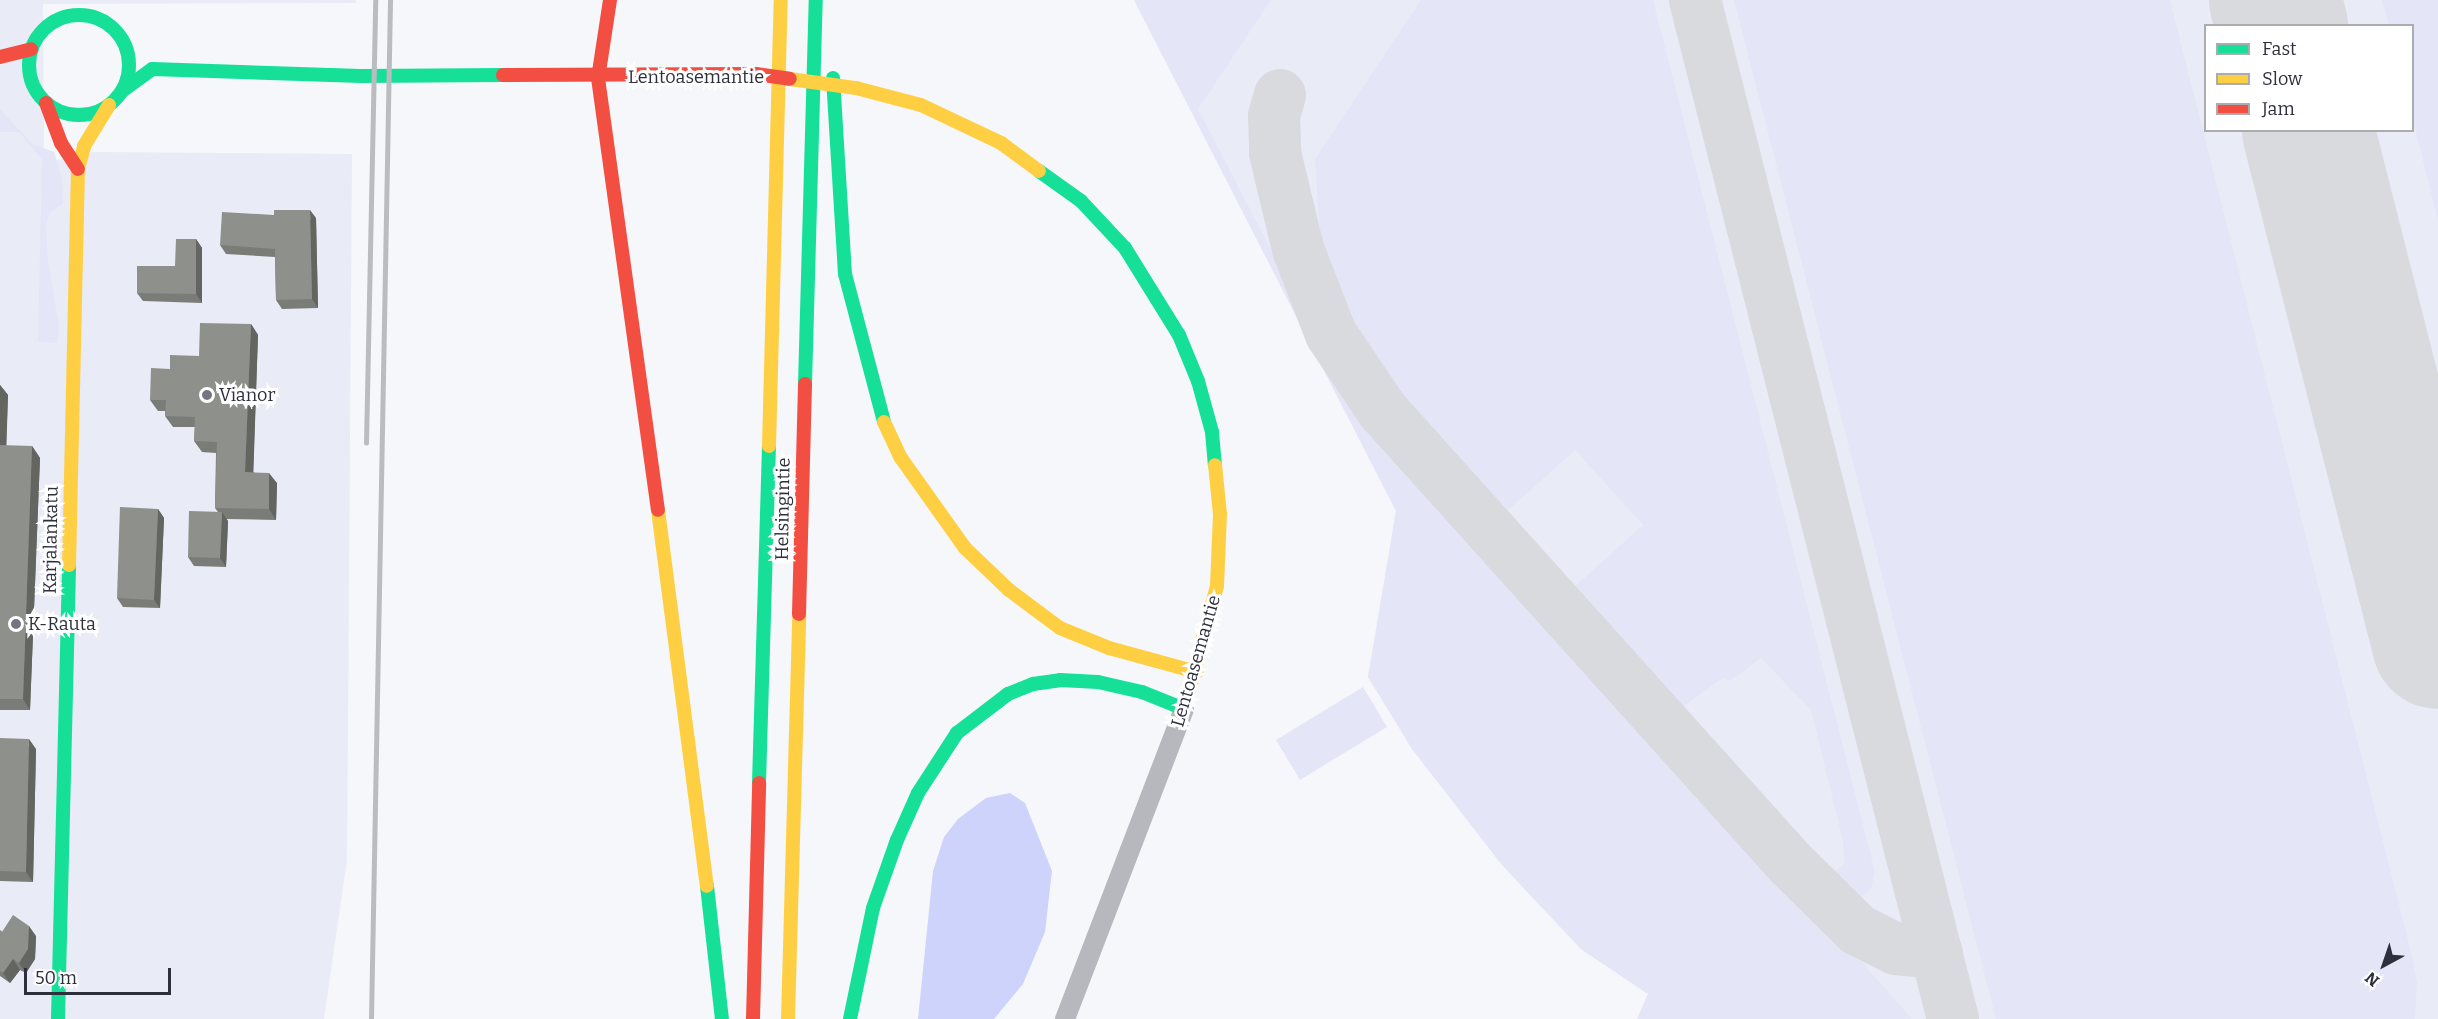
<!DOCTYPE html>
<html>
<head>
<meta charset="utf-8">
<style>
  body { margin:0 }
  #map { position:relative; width:2438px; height:1019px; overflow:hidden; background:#f6f7fb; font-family:Bitter,serif }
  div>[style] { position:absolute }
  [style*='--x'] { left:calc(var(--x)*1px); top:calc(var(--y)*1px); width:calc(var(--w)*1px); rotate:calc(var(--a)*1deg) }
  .built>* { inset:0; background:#e9ebf6 }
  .green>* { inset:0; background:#e4e6f8 }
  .water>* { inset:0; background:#ced3fc }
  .taxiway>* { height:52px; margin:-26px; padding:0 26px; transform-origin:26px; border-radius:26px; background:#d8dade }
  .runway>* { height:132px; margin:-66px; padding:0 66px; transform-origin:66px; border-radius:66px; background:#d8dade }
  .street>* { height:20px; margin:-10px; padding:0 10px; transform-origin:10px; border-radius:10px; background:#b7b8bd }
  .fast>* { height:14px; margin:-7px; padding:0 7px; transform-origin:7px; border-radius:7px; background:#16e098 }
  .fast>.ring { margin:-7px; padding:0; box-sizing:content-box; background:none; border:14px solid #16e098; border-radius:50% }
  .slow>* { height:14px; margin:-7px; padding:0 7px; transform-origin:7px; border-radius:7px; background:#ffcf43 }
  .jam>* { height:14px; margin:-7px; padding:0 7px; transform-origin:7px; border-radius:7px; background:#f24e42 }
  .rail>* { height:4.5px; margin:-2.25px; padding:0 2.25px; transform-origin:2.25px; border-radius:2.25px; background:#babcc0 }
  .wall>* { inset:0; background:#7a7c78 }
  .shaded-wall>* { inset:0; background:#636561 }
  .building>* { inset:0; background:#8e908b }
  .dots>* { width:16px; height:16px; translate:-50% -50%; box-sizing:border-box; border:3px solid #fff; border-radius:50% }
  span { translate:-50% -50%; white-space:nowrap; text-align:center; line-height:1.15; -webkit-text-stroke:6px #fff; paint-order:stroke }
  .street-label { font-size:18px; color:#2e2f3d }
  .poi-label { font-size:18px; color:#2e2f3d }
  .left { translate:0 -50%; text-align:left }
  .legend { position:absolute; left:2204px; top:24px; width:210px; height:108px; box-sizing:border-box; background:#fff; border:2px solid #abacb1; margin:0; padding:8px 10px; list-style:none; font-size:18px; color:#2e2f3d }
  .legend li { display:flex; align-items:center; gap:12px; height:30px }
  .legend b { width:30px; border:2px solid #abacb1 }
  .north { position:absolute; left:2354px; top:935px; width:60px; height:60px; -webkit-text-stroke:4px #fff; paint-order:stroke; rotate:220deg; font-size:16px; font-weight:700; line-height:24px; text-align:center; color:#2e2f3d }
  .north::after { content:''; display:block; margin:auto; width:21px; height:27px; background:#2e2f3d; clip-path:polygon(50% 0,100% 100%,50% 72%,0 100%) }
  .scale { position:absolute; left:24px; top:968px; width:147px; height:27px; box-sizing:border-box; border:3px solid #2e2f3d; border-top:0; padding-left:8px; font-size:18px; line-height:21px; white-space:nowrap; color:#2e2f3d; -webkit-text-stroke:4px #fff; paint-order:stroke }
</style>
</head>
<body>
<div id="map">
  <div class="built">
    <i style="clip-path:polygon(0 0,356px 0,356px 3px,43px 4px,44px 163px,94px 152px,352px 154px,347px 860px,324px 1019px,0 1019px)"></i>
    <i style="clip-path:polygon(evenodd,1134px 0,2438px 0,2438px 1019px,1637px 1019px,1648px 994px,1581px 949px,1502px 865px,1412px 749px,1368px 677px,1396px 511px,1134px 0,2206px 26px,2412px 26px,2412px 130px,2206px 130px,2206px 26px)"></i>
  </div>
  <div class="green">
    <i style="clip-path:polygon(1134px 0,1271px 0,1198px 109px,1341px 385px,1412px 477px,1669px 759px,1690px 790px,1770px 874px,1816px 910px,1912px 1019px,1637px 1019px,1648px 994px,1581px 949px,1502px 865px,1412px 749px,1368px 677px,1396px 511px)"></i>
    <i style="clip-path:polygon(1421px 0,1653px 0,1875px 872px,1871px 889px,1863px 896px,1846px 896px,1828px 877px,1844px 864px,1843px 841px,1811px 710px,1761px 658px,1730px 681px,1723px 678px,1684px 706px,1573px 588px,1643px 525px,1575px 450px,1505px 513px,1402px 400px,1371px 358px,1347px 314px,1329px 278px,1320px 239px,1315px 159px)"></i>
    <i style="clip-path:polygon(1734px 0,2170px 0,2412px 956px,2417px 982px,2415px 1019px,1996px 1019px)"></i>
    <i style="clip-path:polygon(2382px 0,2438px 0,2438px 221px,2413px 120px,2412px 26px,2389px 25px)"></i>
    <i style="clip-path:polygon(0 109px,32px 144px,54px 152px,62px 178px,63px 203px,50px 213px,46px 226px,48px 262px,59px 326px,57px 343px,38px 342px,42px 159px,19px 132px,0 132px)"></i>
    <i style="clip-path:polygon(1363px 687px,1387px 727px,1300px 780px,1276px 740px)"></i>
  </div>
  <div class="water">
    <i style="clip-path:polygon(1010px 793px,1025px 803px,1052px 871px,1045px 932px,1023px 984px,994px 1019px,918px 1019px,933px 871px,944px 837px,958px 819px,986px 798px)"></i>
  </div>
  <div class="taxiway">
    <i style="--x:1695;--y:0;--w:1051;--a:75.79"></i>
    <i style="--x:1280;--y:95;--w:22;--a:106"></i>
    <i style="--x:1274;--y:116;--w:37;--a:88"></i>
    <i style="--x:1275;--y:153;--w:99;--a:76.5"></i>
    <i style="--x:1298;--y:249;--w:91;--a:68.8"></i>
    <i style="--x:1331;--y:334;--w:93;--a:56"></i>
    <i style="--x:1383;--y:411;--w:608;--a:48"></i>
    <i style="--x:1790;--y:863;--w:95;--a:44.6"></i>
    <i style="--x:1858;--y:930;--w:42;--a:26.6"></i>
    <i style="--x:1896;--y:949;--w:41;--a:5.6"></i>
  </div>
  <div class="runway">
    <i style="--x:2275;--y:0;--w:27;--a:75"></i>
    <i style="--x:2308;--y:130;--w:529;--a:75.78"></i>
  </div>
  <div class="street">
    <i style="--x:1065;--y:1019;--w:332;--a:-69"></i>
  </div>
  <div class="fast">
    <i class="ring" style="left:29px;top:15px;width:86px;height:86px"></i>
    <i style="--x:833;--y:78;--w:196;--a:86.5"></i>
    <i style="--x:845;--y:274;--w:153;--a:75.2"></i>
    <i style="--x:122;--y:91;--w:37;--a:-36"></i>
    <i style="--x:152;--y:69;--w:209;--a:1.9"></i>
    <i style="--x:361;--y:76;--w:142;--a:-0.4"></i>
    <i style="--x:1039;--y:171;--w:52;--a:35.5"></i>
    <i style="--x:1081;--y:201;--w:64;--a:46.9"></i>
    <i style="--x:1125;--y:248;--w:102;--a:58.2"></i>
    <i style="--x:1179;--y:335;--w:50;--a:67.6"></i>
    <i style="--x:1198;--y:381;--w:53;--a:74.6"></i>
    <i style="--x:1212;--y:432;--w:33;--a:85"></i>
    <i style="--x:805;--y:384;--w:384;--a:-88.4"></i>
    <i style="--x:759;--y:783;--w:337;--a:-88.3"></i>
    <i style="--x:707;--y:886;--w:134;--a:83.6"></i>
    <i style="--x:58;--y:1019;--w:454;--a:-88.6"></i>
    <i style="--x:850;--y:1019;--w:113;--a:-78.3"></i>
    <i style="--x:873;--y:908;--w:72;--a:-70.6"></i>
    <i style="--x:897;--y:840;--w:51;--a:-65.9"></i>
    <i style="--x:918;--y:793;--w:72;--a:-57"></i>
    <i style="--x:957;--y:733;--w:64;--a:-37.4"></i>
    <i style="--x:1008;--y:694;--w:27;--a:-22"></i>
    <i style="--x:1033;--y:684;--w:27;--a:-8"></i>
    <i style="--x:1060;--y:680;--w:38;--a:3"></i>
    <i style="--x:1098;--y:682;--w:45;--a:12.8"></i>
    <i style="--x:1142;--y:692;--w:45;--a:22"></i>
  </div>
  <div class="slow">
    <i style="--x:790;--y:79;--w:67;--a:7.8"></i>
    <i style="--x:856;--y:88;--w:67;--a:14.7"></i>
    <i style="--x:921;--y:105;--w:89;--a:25.4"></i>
    <i style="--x:1001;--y:143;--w:47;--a:36.4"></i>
    <i style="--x:884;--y:422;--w:40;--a:65"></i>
    <i style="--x:901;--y:458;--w:110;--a:54.6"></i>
    <i style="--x:965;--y:548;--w:61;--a:43.7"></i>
    <i style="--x:1009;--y:590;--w:64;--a:36.7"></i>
    <i style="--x:1060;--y:628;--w:53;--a:22.2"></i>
    <i style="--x:1109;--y:648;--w:91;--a:15.3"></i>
    <i style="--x:769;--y:446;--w:446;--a:-88.5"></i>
    <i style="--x:658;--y:510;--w:379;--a:82.6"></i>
    <i style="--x:69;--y:565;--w:396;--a:-88.7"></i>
    <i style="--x:78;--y:169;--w:24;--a:-75"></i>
    <i style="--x:84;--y:146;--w:48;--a:-58.6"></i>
    <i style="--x:1184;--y:709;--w:127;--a:-75"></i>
    <i style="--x:1217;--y:586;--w:72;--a:-87.6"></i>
    <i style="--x:1220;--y:514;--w:49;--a:-95.8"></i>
    <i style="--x:788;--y:1019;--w:405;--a:-88.4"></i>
  </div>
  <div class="jam">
    <i style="--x:610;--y:0;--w:79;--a:98.7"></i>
    <i style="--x:598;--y:78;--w:436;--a:82.1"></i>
    <i style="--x:0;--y:57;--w:32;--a:-14"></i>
    <i style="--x:503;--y:75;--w:253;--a:-0.2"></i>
    <i style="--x:756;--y:74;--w:34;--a:8"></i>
    <i style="--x:46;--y:103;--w:43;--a:69.4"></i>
    <i style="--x:61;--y:143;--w:31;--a:57"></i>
    <i style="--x:799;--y:614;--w:230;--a:-88.5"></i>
    <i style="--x:753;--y:1019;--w:236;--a:-88.5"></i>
  </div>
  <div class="rail">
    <i style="--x:366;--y:443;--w:443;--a:-88.8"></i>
    <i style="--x:371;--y:1019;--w:1019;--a:-88.93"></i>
  </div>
  <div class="wall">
    <i style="clip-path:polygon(316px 218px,318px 308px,282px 309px,276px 300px,275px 257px,226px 254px,220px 245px)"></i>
    <i style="clip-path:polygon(196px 239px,202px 248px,202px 303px,143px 301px,137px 293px,175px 266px)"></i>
    <i style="clip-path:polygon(251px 324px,258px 335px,253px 472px,277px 483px,276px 520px,226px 519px,228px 521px,226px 567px,194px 566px,188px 557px,218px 512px,215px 508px,216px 453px,202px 452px,194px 441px,195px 427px,173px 427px,165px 416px,165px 411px,158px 411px,150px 400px,170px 369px,199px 356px)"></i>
    <i style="clip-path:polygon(0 385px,8px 395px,6px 446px,32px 446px,40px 458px,30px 710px,0 710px)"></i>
    <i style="clip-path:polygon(158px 509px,164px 518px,160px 608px,123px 607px,117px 598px)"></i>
    <i style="clip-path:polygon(0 738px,36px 749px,33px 882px,0 881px)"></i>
    <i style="clip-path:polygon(0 930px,2px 932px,36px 936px,35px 959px,26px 973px,20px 970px,10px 983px,0 976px)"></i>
  </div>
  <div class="shaded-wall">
    <i style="clip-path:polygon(310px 210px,316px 218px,318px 308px,312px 299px)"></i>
    <i style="clip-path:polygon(196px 239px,202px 248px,202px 303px,196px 294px)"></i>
    <i style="clip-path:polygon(251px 324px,258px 335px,253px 483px,245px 472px)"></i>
    <i style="clip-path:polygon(0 385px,8px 395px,6px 457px,0 448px)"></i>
    <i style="clip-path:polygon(32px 446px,40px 458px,30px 710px,23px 699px)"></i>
    <i style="clip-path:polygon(269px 473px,277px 483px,276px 520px,269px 509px)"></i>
    <i style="clip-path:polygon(158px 509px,164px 518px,160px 608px,154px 600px)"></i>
    <i style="clip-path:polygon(222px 512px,228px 521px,226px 567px,220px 558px)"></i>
    <i style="clip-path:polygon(29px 739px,36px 749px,33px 882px,26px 872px)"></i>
    <i style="clip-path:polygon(29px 926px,36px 936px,35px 959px,26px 973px,19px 963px)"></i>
    <i style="clip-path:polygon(13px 959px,20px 970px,10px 983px,3px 973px)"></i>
  </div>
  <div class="building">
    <i style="clip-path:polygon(274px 210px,310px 210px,312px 299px,276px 300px,275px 249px,220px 245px,222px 212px,274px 215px)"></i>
    <i style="clip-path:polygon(176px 239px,196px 239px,196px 294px,137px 293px,137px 266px,175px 266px)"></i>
    <i style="clip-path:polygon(200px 323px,251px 324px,245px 472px,269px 473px,269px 509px,215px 508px,217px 442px,194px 441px,195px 417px,165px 416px,166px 400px,150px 400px,151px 368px,170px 369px,170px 355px,199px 356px)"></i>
    <i style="clip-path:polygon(0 445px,32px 446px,23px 699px,0 699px)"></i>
    <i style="clip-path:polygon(120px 507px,158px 509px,154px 600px,117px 598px)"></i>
    <i style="clip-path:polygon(189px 511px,222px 512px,220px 558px,188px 557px)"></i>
    <i style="clip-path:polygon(0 738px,29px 739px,26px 872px,0 871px)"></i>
    <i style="clip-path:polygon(13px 915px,29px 926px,28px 949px,19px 963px,13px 959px,3px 973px,0 971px,0 930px,2px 932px)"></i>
  </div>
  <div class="dots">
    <i style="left:207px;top:395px;background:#747580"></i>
    <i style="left:16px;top:624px;background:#747580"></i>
  </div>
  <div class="street-label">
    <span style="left:696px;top:77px">Lentoasemantie</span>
    <span style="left:783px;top:509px;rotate:-89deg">Helsingintie</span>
    <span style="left:51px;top:540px;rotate:-89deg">Karjalankatu</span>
    <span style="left:1196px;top:661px;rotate:-74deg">Lentoasemantie</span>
  </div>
  <div class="poi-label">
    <span class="left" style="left:219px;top:395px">Vianor</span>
    <span class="left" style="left:28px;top:624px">K-Rauta</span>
  </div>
  <ul class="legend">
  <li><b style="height:8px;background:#16e098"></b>Fast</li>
  <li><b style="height:8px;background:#ffcf43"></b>Slow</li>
  <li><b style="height:8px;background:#f24e42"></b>Jam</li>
  </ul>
  <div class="north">N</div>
  <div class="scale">50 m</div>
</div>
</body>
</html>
